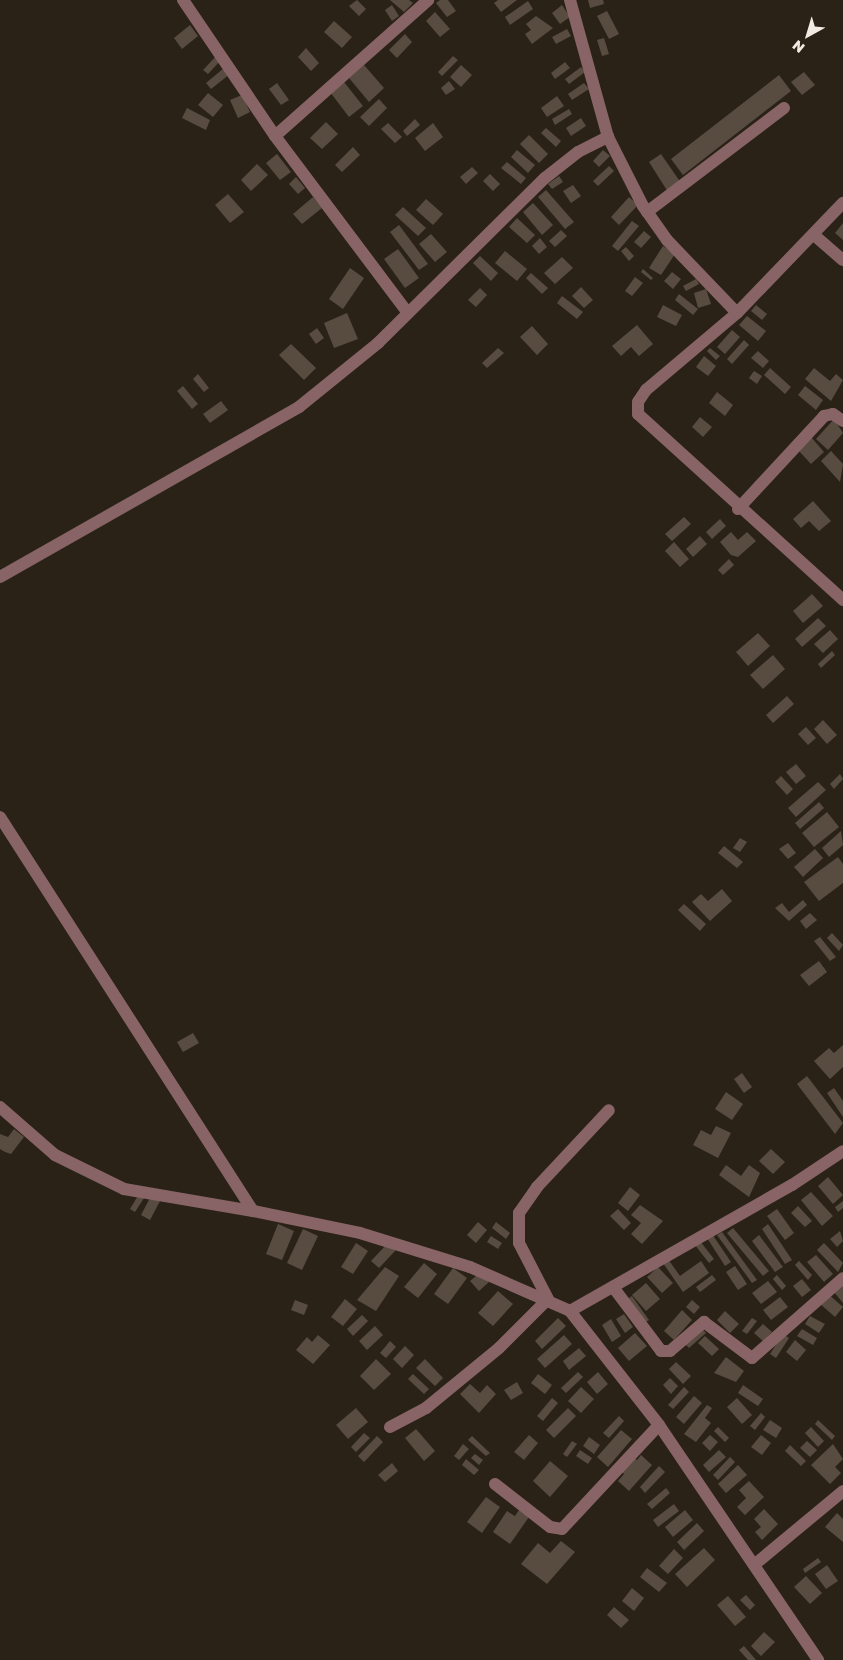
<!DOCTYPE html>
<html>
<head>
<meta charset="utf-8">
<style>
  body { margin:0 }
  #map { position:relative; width:843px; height:1660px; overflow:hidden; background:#2a2216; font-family:"Golos Text",sans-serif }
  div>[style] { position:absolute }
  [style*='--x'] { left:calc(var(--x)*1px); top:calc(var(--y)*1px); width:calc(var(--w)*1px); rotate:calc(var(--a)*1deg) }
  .building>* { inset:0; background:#584c41 }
  .minor>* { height:12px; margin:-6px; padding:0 6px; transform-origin:6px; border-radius:6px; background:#886467 }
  span { translate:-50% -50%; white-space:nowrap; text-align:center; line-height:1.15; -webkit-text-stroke:4px #2a2216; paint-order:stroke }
  .north { position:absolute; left:783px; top:10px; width:50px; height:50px; -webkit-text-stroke:4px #2a2216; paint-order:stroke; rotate:219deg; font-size:14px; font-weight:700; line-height:20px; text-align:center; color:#f1ebe4 }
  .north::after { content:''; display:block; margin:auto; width:18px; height:22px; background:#f1ebe4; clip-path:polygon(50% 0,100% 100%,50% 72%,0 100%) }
</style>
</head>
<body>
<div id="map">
  <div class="building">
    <i style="clip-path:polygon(357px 0,366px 9px,359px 16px,349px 6px)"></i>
    <i style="clip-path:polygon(390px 0,409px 0,413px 3px,404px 12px)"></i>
    <i style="clip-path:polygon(440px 0,448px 0,456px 11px,447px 17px,436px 3px)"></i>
    <i style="clip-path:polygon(498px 0,517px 0,501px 12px,494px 3px)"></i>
    <i style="clip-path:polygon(588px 0,603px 0,604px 4px,590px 8px)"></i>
    <i style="clip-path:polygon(528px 1px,533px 9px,510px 25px,505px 17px)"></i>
    <i style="clip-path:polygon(392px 5px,399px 16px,392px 21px,385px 10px)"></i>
    <i style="clip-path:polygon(562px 5px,570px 17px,560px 24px,552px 13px)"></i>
    <i style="clip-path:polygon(607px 11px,619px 34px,609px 39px,597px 16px)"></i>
    <i style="clip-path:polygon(435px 12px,450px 29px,440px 37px,426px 21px)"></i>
    <i style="clip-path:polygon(536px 16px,553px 28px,532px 44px,525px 34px,531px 30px,526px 24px)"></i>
    <i style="clip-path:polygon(334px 21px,352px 37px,342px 48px,324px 32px)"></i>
    <i style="clip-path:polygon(190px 25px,198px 36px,182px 49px,174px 38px)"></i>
    <i style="clip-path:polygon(567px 29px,571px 36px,556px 44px,552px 37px)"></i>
    <i style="clip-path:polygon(405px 34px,412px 42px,397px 58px,389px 50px)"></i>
    <i style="clip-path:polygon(604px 38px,609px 54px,602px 56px,597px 40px)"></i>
    <i style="clip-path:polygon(306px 48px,319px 63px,311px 71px,298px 57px)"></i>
    <i style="clip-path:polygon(217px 55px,222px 59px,208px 74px,203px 70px)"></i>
    <i style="clip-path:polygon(453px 56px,458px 60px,442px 76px,438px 72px)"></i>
    <i style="clip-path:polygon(565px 62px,570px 68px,555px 79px,551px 73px)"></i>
    <i style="clip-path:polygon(364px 65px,384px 88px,369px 102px,349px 78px)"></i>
    <i style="clip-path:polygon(461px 65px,472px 75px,461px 87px,450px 77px)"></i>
    <i style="clip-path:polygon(581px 67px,585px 72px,569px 84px,565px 79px)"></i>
    <i style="clip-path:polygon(224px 68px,230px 74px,211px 89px,206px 83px)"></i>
    <i style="clip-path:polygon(804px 72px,815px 85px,802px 95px,791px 82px)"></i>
    <i style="clip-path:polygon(779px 75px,791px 91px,683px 175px,671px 159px)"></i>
    <i style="clip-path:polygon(449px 81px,455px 89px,446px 95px,441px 88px)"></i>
    <i style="clip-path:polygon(344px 82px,363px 106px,349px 117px,330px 92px)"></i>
    <i style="clip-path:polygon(277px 83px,289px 100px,281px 105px,269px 89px)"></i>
    <i style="clip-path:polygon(584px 83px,589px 89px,572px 100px,568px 94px)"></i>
    <i style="clip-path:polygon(208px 93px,223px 105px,213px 117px,198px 105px)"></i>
    <i style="clip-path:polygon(242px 95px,250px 112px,238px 118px,230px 100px)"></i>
    <i style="clip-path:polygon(557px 96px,564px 106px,547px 117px,541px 108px)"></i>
    <i style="clip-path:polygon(379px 99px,387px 108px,369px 126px,360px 117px)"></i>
    <i style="clip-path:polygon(187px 108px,210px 120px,206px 130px,182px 118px)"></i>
    <i style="clip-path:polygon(569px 109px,572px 114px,555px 125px,552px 119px)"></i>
    <i style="clip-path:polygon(581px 118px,586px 126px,571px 136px,566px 128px)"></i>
    <i style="clip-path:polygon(415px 119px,420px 125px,407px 136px,403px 131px)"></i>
    <i style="clip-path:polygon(326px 122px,338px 134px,322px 149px,310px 138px)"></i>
    <i style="clip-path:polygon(388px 123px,402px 137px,395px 143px,381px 129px)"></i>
    <i style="clip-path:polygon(433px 123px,443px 137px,425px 151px,415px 138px)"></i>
    <i style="clip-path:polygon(546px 128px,561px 141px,556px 147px,541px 133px)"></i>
    <i style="clip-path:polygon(529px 135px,548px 154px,539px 163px,520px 144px)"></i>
    <i style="clip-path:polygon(353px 147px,360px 155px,342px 172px,335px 165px)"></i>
    <i style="clip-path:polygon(517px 150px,535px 165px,528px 173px,511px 157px)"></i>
    <i style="clip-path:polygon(603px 150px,610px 156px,599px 167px,593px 161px)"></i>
    <i style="clip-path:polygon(277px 154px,291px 172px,280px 180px,266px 163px)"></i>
    <i style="clip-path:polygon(661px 154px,681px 183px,668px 192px,649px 162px)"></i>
    <i style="clip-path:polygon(507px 162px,526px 178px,521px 184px,501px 168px)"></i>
    <i style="clip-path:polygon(257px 164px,268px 175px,251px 191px,241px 180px)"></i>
    <i style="clip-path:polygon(609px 166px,614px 171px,598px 186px,593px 181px)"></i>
    <i style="clip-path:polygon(472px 167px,478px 173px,466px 184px,460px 177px)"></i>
    <i style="clip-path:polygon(490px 174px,500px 184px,493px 191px,483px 181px)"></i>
    <i style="clip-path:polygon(559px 176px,563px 182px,552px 189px,548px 184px)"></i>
    <i style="clip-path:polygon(296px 177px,305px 188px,298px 194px,289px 184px)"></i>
    <i style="clip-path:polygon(573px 185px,581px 196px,571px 203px,563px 191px)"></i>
    <i style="clip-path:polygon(546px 190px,574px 222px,565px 229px,538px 197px)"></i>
    <i style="clip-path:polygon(228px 194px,244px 212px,230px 223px,215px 205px)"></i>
    <i style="clip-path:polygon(313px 197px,322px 208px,302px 224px,293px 214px)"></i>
    <i style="clip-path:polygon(629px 197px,638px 205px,619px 225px,611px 217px)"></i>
    <i style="clip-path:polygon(426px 199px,443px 214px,433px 225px,416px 210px)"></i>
    <i style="clip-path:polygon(533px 203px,553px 225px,542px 235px,523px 212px)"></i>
    <i style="clip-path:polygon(403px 207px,426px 228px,418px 236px,395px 215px)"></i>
    <i style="clip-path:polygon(517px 218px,535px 235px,527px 243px,509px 227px)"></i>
    <i style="clip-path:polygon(632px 221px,639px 226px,618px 251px,612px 246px)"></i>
    <i style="clip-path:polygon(843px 223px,843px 240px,835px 233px)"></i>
    <i style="clip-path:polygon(399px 225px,428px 264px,419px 270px,390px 232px)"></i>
    <i style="clip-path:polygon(561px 230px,567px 236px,555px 247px,549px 241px)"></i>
    <i style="clip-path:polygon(644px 231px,651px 237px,641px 248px,634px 242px)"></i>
    <i style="clip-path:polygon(431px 234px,447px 252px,435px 262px,419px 244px)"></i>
    <i style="clip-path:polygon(540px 238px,547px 247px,539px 254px,532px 246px)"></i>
    <i style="clip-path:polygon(663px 246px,675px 254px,661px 275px,649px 268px)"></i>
    <i style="clip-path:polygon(626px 247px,634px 256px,629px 261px,621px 251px)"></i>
    <i style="clip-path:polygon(398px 249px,419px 278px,405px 288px,384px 259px)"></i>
    <i style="clip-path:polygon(505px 251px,527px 269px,517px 281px,495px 263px)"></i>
    <i style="clip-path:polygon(480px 256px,498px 273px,491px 281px,473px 263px)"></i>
    <i style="clip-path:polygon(562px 257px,573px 268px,555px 284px,544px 273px)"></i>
    <i style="clip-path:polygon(350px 268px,364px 278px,343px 309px,329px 299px)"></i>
    <i style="clip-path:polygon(643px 269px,653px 278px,651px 280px,641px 272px)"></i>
    <i style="clip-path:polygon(672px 272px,681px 279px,673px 289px,664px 281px)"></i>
    <i style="clip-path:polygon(531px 273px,548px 288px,542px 294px,526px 278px)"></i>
    <i style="clip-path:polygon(635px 277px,643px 283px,632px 296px,625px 291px)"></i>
    <i style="clip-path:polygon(696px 279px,699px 284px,686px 291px,683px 286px)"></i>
    <i style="clip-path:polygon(581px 287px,593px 300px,584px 308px,572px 296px)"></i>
    <i style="clip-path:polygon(480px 288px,487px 295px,476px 307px,468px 300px)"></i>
    <i style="clip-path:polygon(706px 289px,711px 304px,698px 308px,694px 293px)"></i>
    <i style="clip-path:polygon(679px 294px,698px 309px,693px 315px,675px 300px)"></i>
    <i style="clip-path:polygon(562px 296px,583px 312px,577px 319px,557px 303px)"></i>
    <i style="clip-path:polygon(663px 305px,682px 315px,676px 326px,657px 317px)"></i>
    <i style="clip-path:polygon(756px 305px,767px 314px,762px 320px,751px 311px)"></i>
    <i style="clip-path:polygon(347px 313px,358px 339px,334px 348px,324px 323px)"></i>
    <i style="clip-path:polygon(747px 316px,766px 331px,758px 341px,739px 325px)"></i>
    <i style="clip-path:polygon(637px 325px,653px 344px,639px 356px,631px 347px,621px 356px,612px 346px)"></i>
    <i style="clip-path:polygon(532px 326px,548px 344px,537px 355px,520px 337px)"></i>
    <i style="clip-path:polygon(317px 328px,324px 338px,316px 344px,309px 334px)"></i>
    <i style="clip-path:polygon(732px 330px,740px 337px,725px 354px,717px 347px)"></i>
    <i style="clip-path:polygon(744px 340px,749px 345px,732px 364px,727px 359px)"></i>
    <i style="clip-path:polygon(291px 344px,316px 368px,304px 380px,279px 355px)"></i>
    <i style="clip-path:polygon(498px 348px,504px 353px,487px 368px,482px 363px)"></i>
    <i style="clip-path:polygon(710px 348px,720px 356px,716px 360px,707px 351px)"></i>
    <i style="clip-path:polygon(758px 351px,769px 361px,763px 368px,751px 358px)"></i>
    <i style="clip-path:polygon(704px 356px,716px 366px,708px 376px,696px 367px)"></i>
    <i style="clip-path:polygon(770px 368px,791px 387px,785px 394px,764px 375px)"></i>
    <i style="clip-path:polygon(814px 368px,830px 381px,836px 374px,843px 380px,831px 401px,805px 379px)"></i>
    <i style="clip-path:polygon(754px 371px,762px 376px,757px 384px,749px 378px)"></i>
    <i style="clip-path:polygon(198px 374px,209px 388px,204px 392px,193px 379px)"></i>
    <i style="clip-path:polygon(183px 386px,198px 404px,192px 409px,177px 391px)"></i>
    <i style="clip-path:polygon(805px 386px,823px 400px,816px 410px,798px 395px)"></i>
    <i style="clip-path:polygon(717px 392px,733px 405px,725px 416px,709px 403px)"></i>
    <i style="clip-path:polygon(221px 401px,228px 410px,210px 423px,203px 414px)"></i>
    <i style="clip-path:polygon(700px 417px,712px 427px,703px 437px,692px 427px)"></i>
    <i style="clip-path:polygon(834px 419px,843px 433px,828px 450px,816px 439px)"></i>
    <i style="clip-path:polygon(811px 437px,824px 452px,811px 464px,798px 450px)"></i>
    <i style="clip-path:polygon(831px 451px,843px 464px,840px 482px,821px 461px)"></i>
    <i style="clip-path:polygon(813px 501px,831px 521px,819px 531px,809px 521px,801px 528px,793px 519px)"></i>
    <i style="clip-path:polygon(684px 517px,691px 524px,672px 541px,665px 534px)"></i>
    <i style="clip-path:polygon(720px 519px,726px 526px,712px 539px,706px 532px)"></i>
    <i style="clip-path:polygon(731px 532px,738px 540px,747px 532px,756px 541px,738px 557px,731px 555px,720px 542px)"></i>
    <i style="clip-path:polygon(700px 536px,707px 544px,693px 557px,686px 549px)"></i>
    <i style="clip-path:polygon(674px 542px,689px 559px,680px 567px,665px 551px)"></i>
    <i style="clip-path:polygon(729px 559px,734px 565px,723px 575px,718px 570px)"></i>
    <i style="clip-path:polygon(812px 594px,823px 606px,803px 623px,793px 611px)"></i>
    <i style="clip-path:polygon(818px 618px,826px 626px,802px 647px,795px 639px)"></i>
    <i style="clip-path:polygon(830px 630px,838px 639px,823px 653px,814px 644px)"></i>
    <i style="clip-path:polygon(758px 633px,770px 646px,748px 666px,736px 652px)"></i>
    <i style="clip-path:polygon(832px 651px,835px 655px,821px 668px,818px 664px)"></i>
    <i style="clip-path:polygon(773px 655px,785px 669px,763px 689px,750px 675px)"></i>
    <i style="clip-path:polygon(787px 696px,794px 704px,773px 723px,766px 715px)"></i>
    <i style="clip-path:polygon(823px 720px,837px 735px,827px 744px,814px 729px)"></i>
    <i style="clip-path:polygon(806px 727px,816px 738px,808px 745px,798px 734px)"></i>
    <i style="clip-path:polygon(796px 764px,806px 776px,796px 784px,786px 772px)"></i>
    <i style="clip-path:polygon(840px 774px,843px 779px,834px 789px,830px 784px)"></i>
    <i style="clip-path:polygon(781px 776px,793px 789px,787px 795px,775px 782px)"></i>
    <i style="clip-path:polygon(818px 782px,826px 790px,796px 817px,788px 808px)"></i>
    <i style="clip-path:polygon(819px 802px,824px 808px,800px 829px,795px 823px)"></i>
    <i style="clip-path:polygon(827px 812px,839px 827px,814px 847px,802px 833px)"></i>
    <i style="clip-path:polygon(841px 831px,843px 845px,829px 857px,822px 848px)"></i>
    <i style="clip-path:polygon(740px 838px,747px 842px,740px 852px,733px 848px)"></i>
    <i style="clip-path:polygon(788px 843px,796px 853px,788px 859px,779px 849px)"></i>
    <i style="clip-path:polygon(724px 846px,743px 862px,737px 868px,718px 853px)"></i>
    <i style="clip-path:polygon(815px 849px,823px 858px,803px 877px,794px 867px)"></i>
    <i style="clip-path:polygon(838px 857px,843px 864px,843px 883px,819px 901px,804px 882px)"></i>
    <i style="clip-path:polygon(722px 889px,732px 901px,710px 921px,692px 902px,701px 894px,708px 901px)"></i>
    <i style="clip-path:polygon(803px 900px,807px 905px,789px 921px,775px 908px,782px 903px,789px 912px)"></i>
    <i style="clip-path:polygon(684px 904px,706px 924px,700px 931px,678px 910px)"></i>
    <i style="clip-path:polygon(810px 913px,817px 920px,806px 929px,800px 921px)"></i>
    <i style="clip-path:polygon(832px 933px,843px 945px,839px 951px,827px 938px)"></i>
    <i style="clip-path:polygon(820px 937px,836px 957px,830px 961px,814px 941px)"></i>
    <i style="clip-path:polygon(819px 961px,827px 972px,809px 986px,800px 975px)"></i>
    <i style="clip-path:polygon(193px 1033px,199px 1043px,183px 1052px,177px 1042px)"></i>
    <i style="clip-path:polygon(843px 1045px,843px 1067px,830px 1079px,814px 1061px,829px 1048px,834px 1053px)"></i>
    <i style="clip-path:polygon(742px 1073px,752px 1087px,744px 1093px,734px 1079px)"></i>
    <i style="clip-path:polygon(807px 1076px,843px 1123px,835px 1134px,797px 1084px)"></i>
    <i style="clip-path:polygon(834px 1088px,843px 1101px,843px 1117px,827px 1093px)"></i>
    <i style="clip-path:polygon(726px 1092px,743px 1104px,732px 1120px,715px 1109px)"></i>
    <i style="clip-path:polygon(716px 1126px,731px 1133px,718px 1158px,693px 1145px,701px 1130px,711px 1135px)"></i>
    <i style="clip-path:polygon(14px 1129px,24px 1137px,11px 1154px,5px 1152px,0 1149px,0 1134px,8px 1137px)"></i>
    <i style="clip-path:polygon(771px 1149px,785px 1162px,773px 1174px,759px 1161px)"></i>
    <i style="clip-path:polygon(726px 1165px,741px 1176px,749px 1165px,760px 1173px,749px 1197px,719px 1175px)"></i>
    <i style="clip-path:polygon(828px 1177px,843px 1195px,833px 1204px,818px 1186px)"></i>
    <i style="clip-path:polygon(630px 1187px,640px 1195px,628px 1211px,618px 1203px)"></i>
    <i style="clip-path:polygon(811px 1192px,833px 1216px,822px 1226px,801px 1200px)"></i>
    <i style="clip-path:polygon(139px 1194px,144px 1198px,135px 1212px,130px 1209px)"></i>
    <i style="clip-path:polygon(151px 1196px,160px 1201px,150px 1220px,141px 1215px)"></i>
    <i style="clip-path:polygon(843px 1201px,843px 1208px,838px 1212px,835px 1207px)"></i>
    <i style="clip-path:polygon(640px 1205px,663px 1221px,642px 1244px,631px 1234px,641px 1223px,631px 1215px)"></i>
    <i style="clip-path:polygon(798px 1206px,812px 1221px,805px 1227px,791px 1213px)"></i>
    <i style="clip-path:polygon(618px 1209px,631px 1223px,624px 1230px,610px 1216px)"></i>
    <i style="clip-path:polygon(777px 1209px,794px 1233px,785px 1240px,767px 1216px)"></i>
    <i style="clip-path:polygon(478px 1222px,487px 1230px,476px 1243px,467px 1235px)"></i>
    <i style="clip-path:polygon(496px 1222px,510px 1233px,506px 1239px,492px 1228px)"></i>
    <i style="clip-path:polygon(278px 1224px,294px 1231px,282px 1260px,266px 1254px)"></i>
    <i style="clip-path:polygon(768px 1224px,792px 1260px,785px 1264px,762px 1229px)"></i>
    <i style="clip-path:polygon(733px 1228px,769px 1271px,763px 1276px,727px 1233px)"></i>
    <i style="clip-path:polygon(303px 1229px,318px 1236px,302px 1270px,287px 1263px)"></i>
    <i style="clip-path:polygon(840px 1231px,843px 1241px,837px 1247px,830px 1239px)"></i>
    <i style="clip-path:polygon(722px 1232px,757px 1280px,752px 1283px,717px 1235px)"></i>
    <i style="clip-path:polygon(712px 1234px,731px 1262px,725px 1266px,707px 1238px)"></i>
    <i style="clip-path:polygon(759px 1235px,783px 1267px,775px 1272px,752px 1241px)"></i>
    <i style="clip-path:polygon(491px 1236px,502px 1243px,498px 1249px,487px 1242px)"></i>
    <i style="clip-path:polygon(700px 1241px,714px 1259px,709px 1263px,695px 1245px)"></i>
    <i style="clip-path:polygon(356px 1243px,368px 1251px,353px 1274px,341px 1267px)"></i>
    <i style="clip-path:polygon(388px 1243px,396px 1250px,379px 1268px,371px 1261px)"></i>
    <i style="clip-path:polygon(824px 1243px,843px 1263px,838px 1272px,817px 1250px)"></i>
    <i style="clip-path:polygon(816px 1255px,833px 1274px,824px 1282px,807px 1262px)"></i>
    <i style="clip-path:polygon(668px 1259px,680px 1276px,701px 1261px,709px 1273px,683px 1292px,663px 1263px)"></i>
    <i style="clip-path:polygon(799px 1261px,812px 1275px,808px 1280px,795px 1265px)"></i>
    <i style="clip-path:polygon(424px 1263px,437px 1274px,418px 1298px,404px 1287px)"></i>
    <i style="clip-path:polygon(735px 1266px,747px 1284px,738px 1290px,726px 1272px)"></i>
    <i style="clip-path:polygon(385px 1267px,399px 1276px,376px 1311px,357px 1300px)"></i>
    <i style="clip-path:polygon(658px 1267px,673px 1283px,662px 1293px,647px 1277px)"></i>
    <i style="clip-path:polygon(453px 1268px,467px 1278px,448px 1304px,434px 1294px)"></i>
    <i style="clip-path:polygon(481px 1272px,489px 1282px,479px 1291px,470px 1281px)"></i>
    <i style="clip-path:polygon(712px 1275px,716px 1280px,700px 1292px,696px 1287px)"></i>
    <i style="clip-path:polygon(777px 1275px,786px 1286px,782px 1290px,773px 1279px)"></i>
    <i style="clip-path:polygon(802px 1279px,811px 1290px,802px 1297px,793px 1286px)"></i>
    <i style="clip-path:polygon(768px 1281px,777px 1292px,761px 1304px,752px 1293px)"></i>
    <i style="clip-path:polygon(843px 1282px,843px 1303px,833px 1291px)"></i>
    <i style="clip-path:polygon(646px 1283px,660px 1299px,646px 1311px,632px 1295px)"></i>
    <i style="clip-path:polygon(498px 1291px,513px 1304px,493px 1326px,478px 1313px)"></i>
    <i style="clip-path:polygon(827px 1293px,843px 1307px,835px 1317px,819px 1303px)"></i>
    <i style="clip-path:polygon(632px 1296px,649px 1320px,643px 1324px,626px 1300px)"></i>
    <i style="clip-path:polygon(780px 1297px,788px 1307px,771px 1320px,763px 1310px)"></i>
    <i style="clip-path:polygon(345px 1299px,357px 1309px,343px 1326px,331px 1317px)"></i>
    <i style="clip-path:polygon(295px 1300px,308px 1305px,304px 1315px,291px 1310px)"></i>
    <i style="clip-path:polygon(692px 1300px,700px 1307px,694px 1314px,686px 1307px)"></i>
    <i style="clip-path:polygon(682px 1310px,692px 1320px,674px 1340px,664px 1331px)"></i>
    <i style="clip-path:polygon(725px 1311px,739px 1324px,730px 1333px,717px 1320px)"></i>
    <i style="clip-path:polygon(624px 1314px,633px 1327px,625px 1333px,616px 1319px)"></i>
    <i style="clip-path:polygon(362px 1315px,368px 1321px,353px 1336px,347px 1329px)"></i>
    <i style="clip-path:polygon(810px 1316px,825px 1324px,819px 1333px,805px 1324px)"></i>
    <i style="clip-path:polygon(558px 1318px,566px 1326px,542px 1349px,535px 1341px)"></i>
    <i style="clip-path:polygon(752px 1318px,757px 1321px,747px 1334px,742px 1331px)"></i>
    <i style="clip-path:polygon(611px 1319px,621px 1336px,612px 1342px,602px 1325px)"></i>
    <i style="clip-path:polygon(763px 1324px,772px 1332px,763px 1341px,754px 1333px)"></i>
    <i style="clip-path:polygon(375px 1326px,383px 1335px,367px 1350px,359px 1341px)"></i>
    <i style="clip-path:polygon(701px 1327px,706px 1333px,689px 1348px,684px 1343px)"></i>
    <i style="clip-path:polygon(802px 1329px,817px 1338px,813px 1345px,797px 1336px)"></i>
    <i style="clip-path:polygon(635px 1333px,647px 1346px,629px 1361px,618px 1348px)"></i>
    <i style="clip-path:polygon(783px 1334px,789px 1338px,776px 1358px,770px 1354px)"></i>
    <i style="clip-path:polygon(318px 1335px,330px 1345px,313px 1364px,296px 1350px,307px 1337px,312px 1342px)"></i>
    <i style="clip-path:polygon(564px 1335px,572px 1344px,545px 1368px,537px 1359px)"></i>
    <i style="clip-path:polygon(705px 1336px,719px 1349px,712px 1356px,698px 1343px)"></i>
    <i style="clip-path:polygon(795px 1340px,806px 1350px,797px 1361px,786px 1352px)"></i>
    <i style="clip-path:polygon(390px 1341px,396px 1347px,386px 1358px,380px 1353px)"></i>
    <i style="clip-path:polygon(405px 1346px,414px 1355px,402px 1368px,393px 1359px)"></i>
    <i style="clip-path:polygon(579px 1348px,586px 1356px,569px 1370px,563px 1361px)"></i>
    <i style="clip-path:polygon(726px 1357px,744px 1371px,736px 1382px,714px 1373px)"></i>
    <i style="clip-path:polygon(376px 1359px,391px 1374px,374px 1390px,360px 1376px)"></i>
    <i style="clip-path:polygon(425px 1359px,443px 1378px,435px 1386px,416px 1368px)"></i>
    <i style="clip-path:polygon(676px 1362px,691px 1376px,683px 1384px,669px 1369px)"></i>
    <i style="clip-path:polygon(578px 1372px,583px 1377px,566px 1393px,561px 1388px)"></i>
    <i style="clip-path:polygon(598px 1372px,608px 1384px,597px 1394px,587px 1382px)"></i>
    <i style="clip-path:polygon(413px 1374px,429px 1389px,424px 1394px,408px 1379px)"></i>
    <i style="clip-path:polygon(538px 1374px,552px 1385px,545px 1394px,531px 1383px)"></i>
    <i style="clip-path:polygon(670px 1378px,678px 1386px,671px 1394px,663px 1385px)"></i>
    <i style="clip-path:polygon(517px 1382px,523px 1393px,511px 1400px,504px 1390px)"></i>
    <i style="clip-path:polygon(470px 1384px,480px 1393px,487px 1385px,496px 1394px,479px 1413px,460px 1394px)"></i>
    <i style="clip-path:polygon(743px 1385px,763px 1399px,758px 1406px,738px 1393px)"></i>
    <i style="clip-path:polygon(581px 1387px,594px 1399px,581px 1413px,568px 1401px)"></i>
    <i style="clip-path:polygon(684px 1387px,689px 1392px,673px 1409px,668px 1405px)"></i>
    <i style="clip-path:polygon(694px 1396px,702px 1403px,684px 1424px,676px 1417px)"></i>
    <i style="clip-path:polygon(552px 1398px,558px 1403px,543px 1421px,537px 1416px)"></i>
    <i style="clip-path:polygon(737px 1398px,752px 1415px,742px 1424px,727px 1407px)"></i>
    <i style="clip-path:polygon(707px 1405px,712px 1408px,705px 1418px,711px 1423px,696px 1442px,684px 1434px)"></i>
    <i style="clip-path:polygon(356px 1408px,368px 1422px,348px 1439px,336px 1425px)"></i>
    <i style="clip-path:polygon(568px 1408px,576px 1416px,554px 1438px,546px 1430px)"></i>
    <i style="clip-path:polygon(761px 1413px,765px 1417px,755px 1430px,750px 1426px)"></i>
    <i style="clip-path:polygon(619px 1416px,624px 1421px,609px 1438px,603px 1433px)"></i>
    <i style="clip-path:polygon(770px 1420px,782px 1428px,776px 1438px,763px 1430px)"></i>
    <i style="clip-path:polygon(818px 1420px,835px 1436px,832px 1440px,815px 1424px)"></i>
    <i style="clip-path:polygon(718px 1427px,729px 1438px,725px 1442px,714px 1431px)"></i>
    <i style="clip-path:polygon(811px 1427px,824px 1441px,818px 1447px,805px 1433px)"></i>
    <i style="clip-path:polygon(416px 1429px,435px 1451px,424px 1461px,405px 1438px)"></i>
    <i style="clip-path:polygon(621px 1430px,632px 1439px,608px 1467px,597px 1457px)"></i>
    <i style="clip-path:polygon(364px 1433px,370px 1438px,356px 1452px,351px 1447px)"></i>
    <i style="clip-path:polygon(529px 1435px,538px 1443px,524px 1460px,514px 1452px)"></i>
    <i style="clip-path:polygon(710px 1435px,718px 1442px,710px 1451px,702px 1443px)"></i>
    <i style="clip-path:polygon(761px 1435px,771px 1443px,762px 1455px,751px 1447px)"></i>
    <i style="clip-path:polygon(377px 1436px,383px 1442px,364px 1462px,358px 1456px)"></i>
    <i style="clip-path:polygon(472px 1436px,490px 1453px,486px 1456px,468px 1440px)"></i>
    <i style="clip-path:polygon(589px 1437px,600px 1445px,594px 1454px,583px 1446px)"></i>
    <i style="clip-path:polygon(572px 1441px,577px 1444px,567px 1457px,563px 1454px)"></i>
    <i style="clip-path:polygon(807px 1441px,817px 1450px,810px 1457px,800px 1448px)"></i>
    <i style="clip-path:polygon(463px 1444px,469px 1449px,459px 1460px,454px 1456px)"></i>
    <i style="clip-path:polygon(833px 1444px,843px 1459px,835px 1467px,841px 1473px,830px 1484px,811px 1465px)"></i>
    <i style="clip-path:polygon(790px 1445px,806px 1461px,801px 1466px,785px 1451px)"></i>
    <i style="clip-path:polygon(580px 1450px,592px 1458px,588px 1464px,576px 1456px)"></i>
    <i style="clip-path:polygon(719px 1450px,726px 1457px,709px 1472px,703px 1465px)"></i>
    <i style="clip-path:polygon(475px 1454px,483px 1460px,479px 1465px,471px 1458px)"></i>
    <i style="clip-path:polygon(631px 1455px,637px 1460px,641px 1455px,652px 1465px,629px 1491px,618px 1481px,624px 1474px,619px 1469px)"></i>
    <i style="clip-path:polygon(730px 1457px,735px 1462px,718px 1480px,713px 1475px)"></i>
    <i style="clip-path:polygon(466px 1459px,479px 1470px,474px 1475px,462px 1465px)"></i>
    <i style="clip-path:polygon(550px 1461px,568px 1476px,550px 1497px,533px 1481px)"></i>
    <i style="clip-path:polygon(392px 1463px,398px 1471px,385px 1482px,378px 1475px)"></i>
    <i style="clip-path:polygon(738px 1465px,747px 1475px,726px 1493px,718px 1484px)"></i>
    <i style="clip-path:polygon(659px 1466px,665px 1472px,645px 1493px,640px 1487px)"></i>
    <i style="clip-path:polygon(749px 1481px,764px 1497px,745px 1515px,737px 1507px,746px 1498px,739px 1490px)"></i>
    <i style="clip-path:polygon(666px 1488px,670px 1493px,652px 1509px,647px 1504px)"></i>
    <i style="clip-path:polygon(486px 1497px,500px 1507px,482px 1533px,467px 1522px)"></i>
    <i style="clip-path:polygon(674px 1504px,679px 1511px,658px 1527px,653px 1520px)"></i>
    <i style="clip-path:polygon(764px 1509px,778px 1524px,762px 1540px,755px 1532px,761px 1527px,754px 1519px)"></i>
    <i style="clip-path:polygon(519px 1510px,529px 1517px,510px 1544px,493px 1532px,507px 1511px,515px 1516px)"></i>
    <i style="clip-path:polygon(685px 1510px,693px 1520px,673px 1537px,665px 1527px)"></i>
    <i style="clip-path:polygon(837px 1513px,843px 1519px,843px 1542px,825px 1527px)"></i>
    <i style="clip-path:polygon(697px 1523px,704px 1531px,684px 1550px,677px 1542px)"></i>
    <i style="clip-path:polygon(561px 1541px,575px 1552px,547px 1584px,521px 1564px,538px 1543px,550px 1553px)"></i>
    <i style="clip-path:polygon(704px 1548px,715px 1560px,687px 1587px,675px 1574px)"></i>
    <i style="clip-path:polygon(674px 1549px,683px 1558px,668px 1574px,659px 1566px)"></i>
    <i style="clip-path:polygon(818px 1558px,821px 1562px,805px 1573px,803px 1569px)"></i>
    <i style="clip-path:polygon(827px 1565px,838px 1581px,826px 1589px,815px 1574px)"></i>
    <i style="clip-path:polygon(647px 1568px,667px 1583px,659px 1592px,640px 1577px)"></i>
    <i style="clip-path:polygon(806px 1576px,822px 1593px,810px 1604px,794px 1587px)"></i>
    <i style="clip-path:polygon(632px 1588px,644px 1598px,634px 1611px,622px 1601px)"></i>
    <i style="clip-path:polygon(746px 1595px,755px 1605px,750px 1610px,740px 1600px)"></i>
    <i style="clip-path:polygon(728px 1596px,746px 1617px,735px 1626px,717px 1605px)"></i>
    <i style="clip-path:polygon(614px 1607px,629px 1620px,621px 1628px,607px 1615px)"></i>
    <i style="clip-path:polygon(764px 1632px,775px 1642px,761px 1656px,751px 1646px)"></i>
    <i style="clip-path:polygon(744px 1646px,756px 1660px,748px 1660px,739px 1650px)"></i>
  </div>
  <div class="minor">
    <i style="--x:183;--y:0;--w:164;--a:55.9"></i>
    <i style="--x:275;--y:136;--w:221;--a:53.1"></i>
    <i style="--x:570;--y:0;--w:142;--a:74.5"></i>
    <i style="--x:275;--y:136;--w:205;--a:-41.6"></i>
    <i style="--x:647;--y:212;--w:172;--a:-37.2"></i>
    <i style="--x:814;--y:235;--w:38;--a:41"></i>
    <i style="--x:737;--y:313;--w:119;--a:139.8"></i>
    <i style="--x:646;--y:390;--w:14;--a:124"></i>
    <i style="--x:638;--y:402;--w:12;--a:90"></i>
    <i style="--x:638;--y:414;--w:277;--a:42.2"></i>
    <i style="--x:738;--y:509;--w:127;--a:-47.2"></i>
    <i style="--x:824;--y:416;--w:9;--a:-13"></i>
    <i style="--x:833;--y:414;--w:12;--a:35"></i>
    <i style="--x:0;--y:577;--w:344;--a:-29.6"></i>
    <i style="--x:299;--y:407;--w:102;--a:-39"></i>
    <i style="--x:378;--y:343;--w:235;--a:-44.7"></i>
    <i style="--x:545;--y:178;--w:42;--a:-38.2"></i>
    <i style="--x:578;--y:152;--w:34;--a:-27"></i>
    <i style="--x:608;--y:137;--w:77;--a:63.1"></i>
    <i style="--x:643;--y:206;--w:42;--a:54.8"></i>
    <i style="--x:667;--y:240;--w:101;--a:46.2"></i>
    <i style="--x:737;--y:313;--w:153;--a:-46.1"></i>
    <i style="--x:0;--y:817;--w:468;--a:57.3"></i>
    <i style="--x:253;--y:1211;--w:109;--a:11.6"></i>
    <i style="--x:360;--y:1233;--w:115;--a:17.2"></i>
    <i style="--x:470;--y:1267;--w:109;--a:23.7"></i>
    <i style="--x:570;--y:1311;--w:145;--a:52"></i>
    <i style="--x:659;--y:1425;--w:284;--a:55.9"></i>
    <i style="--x:0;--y:1107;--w:73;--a:41.1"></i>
    <i style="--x:55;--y:1155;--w:77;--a:26.2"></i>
    <i style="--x:124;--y:1189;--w:131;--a:9.7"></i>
    <i style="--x:613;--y:1287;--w:80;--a:53.1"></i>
    <i style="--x:661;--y:1351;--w:9;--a:0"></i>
    <i style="--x:670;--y:1351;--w:45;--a:-40.5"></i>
    <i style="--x:704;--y:1322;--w:60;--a:36.9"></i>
    <i style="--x:752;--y:1358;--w:121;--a:-41.3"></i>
    <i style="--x:570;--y:1311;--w:255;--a:-29.6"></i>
    <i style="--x:792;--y:1185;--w:61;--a:-33.7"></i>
    <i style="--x:390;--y:1427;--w:41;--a:-27.8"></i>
    <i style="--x:426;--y:1408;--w:94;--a:-39.4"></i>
    <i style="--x:499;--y:1348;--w:69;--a:-45"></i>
    <i style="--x:548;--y:1299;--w:63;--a:-117.4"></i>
    <i style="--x:519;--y:1243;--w:30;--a:-90"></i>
    <i style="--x:519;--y:1213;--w:32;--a:-55"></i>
    <i style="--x:537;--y:1187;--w:105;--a:-46.9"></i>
    <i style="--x:495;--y:1484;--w:70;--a:38"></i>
    <i style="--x:550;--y:1527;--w:12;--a:9"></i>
    <i style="--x:562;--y:1529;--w:142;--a:-47"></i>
    <i style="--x:754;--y:1565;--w:116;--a:-39.7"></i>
  </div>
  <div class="north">N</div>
</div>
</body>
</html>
